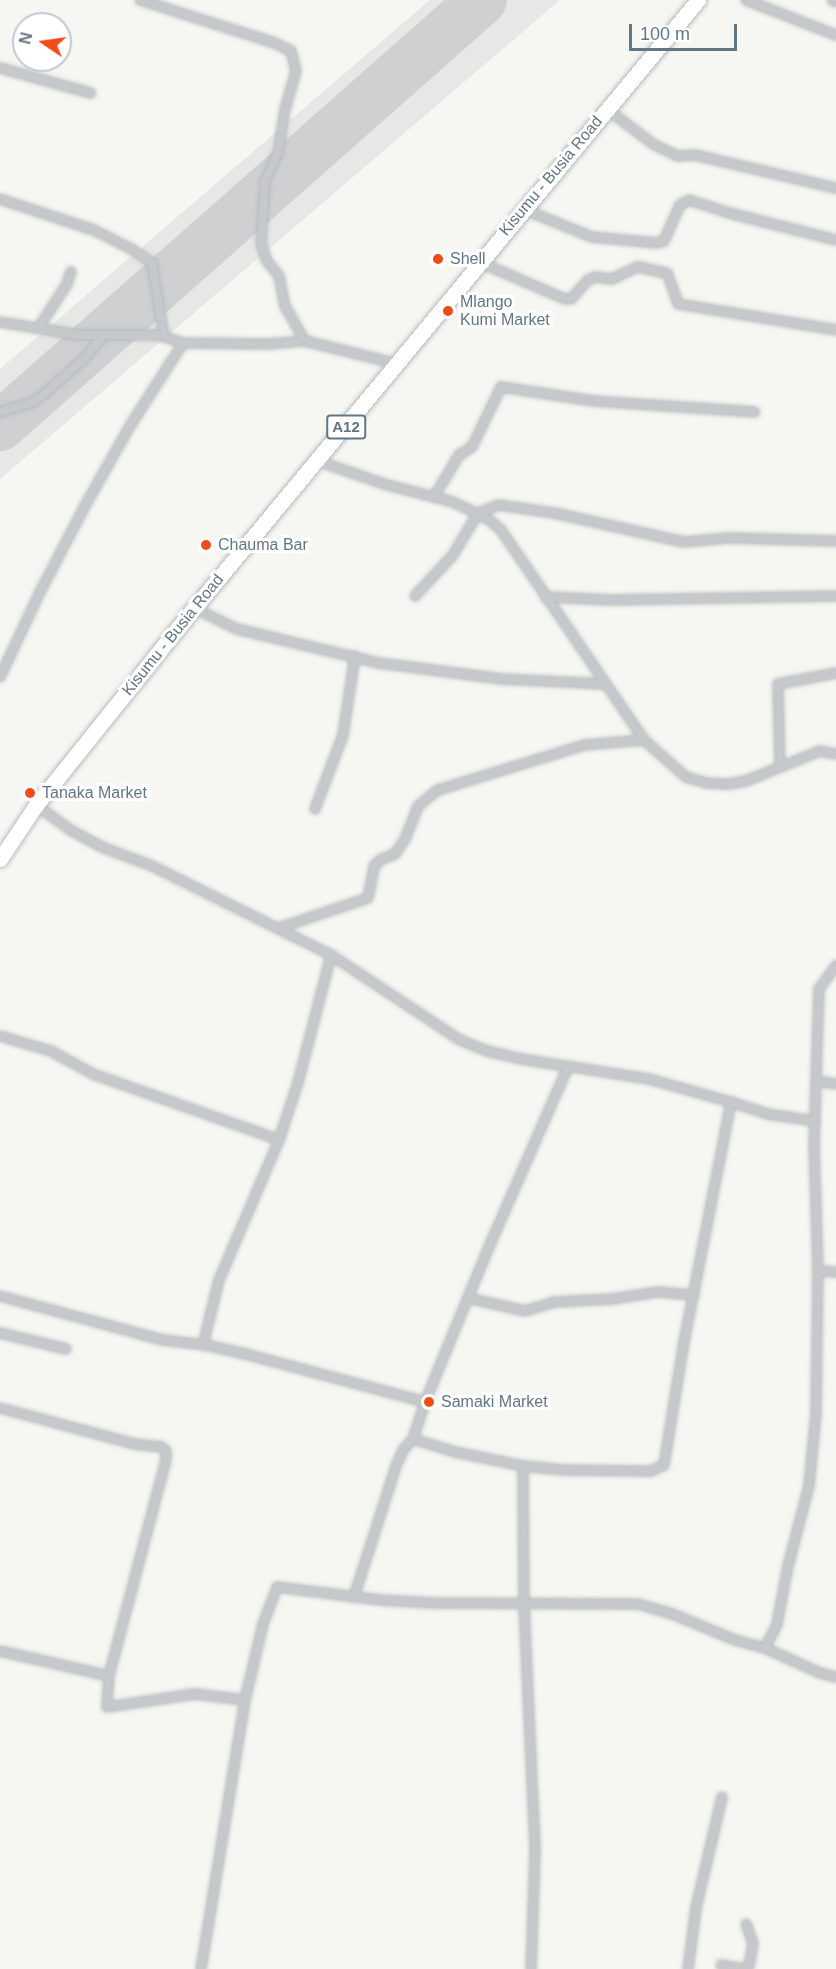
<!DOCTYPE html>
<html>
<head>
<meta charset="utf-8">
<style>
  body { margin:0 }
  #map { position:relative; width:836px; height:1969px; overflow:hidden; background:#f6f6f2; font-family:Arial,sans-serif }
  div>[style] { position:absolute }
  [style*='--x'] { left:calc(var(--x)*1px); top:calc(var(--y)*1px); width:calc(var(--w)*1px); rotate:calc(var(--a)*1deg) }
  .built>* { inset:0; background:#e7e8e6 }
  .runway>* { height:50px; margin:-25px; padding:0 25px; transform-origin:25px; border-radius:25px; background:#ced0d2 }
  .roads { filter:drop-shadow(0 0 2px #b7bbbe) drop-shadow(0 0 2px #b7bbbe) }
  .minor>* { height:8px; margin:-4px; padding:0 4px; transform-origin:4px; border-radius:4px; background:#c5c9cc }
  .trunk>* { height:15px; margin:-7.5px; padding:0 7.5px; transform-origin:7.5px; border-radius:7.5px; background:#fff }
  .dots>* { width:16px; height:16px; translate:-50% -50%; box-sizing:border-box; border:3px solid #fff; border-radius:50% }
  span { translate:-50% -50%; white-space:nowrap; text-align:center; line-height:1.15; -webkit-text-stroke:6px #fff; paint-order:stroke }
  .shield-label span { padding:2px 4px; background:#fff; border:2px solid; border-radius:4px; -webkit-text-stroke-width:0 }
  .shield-label { font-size:15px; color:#637686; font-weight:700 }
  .street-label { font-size:16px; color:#637686 }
  .poi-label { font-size:16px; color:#637686 }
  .left { translate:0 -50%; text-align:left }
  .north { position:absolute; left:12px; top:12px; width:60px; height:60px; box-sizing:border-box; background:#fff; border:2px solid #c1c8cf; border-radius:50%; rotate:283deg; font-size:16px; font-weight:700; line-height:24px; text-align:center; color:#637686 }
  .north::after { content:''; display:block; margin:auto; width:21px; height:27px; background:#f14b18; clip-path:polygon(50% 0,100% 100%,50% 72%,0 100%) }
  .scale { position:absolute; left:629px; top:24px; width:108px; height:27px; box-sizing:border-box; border:3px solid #637686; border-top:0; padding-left:8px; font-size:18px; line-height:21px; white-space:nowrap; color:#637686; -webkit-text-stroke:4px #fff; paint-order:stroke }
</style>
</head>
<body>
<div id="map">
  <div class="built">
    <i style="clip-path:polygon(430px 0,560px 0,0 479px,0 369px)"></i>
  </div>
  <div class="runway">
    <i style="--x:0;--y:426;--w:643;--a:-41.47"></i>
  </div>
  <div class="roads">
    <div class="minor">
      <i style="--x:140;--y:0;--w:142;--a:17.7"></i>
      <i style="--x:275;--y:43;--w:18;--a:27"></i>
      <i style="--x:291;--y:51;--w:21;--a:76"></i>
      <i style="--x:296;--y:71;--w:40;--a:106"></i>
      <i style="--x:285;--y:109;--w:45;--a:99"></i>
      <i style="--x:278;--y:153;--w:31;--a:115"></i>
      <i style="--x:265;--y:181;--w:63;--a:93.6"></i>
      <i style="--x:261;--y:244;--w:18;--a:71"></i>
      <i style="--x:267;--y:261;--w:19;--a:51"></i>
      <i style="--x:279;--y:276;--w:31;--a:79"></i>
      <i style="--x:285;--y:306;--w:40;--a:60.3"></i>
      <i style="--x:746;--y:0;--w:97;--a:21.3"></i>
      <i style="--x:832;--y:0;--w:4;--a:27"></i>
      <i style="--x:0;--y:68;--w:94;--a:15.4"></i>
      <i style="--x:607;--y:109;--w:58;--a:37.3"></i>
      <i style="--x:653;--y:144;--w:28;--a:26"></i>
      <i style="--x:678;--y:156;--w:17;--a:-3"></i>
      <i style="--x:695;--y:155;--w:145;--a:13.2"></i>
      <i style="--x:0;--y:199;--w:99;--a:18.3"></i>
      <i style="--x:94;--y:230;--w:44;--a:27.1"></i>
      <i style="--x:133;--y:250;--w:23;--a:34"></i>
      <i style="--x:152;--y:263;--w:75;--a:80.8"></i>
      <i style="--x:523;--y:209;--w:74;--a:22.1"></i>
      <i style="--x:592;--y:237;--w:65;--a:5.3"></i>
      <i style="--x:657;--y:243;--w:7;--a:-16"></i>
      <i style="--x:664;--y:241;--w:39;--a:-66"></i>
      <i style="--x:680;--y:205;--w:10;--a:-29"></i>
      <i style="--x:689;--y:200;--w:42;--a:18"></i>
      <i style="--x:729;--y:213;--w:110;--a:14.2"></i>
      <i style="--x:479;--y:262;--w:94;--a:23.3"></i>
      <i style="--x:565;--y:299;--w:6;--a:0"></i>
      <i style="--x:571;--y:299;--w:25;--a:-48"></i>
      <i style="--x:588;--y:280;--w:9;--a:-21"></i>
      <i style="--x:596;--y:277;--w:16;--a:7"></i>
      <i style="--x:612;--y:279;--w:29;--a:-25"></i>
      <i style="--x:638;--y:267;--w:30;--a:12"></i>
      <i style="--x:667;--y:273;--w:33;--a:70"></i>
      <i style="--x:678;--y:304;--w:160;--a:9.3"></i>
      <i style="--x:0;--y:322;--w:80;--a:9.3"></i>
      <i style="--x:79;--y:335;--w:80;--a:0"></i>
      <i style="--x:159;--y:335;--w:25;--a:18"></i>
      <i style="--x:183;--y:343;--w:86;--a:0.7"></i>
      <i style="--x:269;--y:344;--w:36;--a:-5"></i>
      <i style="--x:305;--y:341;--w:95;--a:14"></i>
      <i style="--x:39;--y:327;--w:51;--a:-56.9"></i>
      <i style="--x:67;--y:284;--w:13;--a:-72"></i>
      <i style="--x:0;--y:412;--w:33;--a:-16"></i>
      <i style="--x:32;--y:403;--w:15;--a:-37"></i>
      <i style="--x:44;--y:394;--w:53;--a:-41.2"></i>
      <i style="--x:84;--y:359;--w:32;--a:-51"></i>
      <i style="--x:318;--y:461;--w:70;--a:19.2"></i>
      <i style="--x:384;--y:484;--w:71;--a:14.6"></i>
      <i style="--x:453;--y:502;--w:39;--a:26"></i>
      <i style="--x:488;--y:519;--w:17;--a:40"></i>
      <i style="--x:501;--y:530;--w:254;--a:55.7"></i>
      <i style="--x:644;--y:740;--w:56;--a:41.4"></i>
      <i style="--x:686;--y:777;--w:22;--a:16"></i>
      <i style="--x:707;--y:783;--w:22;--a:3"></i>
      <i style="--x:729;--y:784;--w:17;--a:-10"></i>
      <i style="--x:746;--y:781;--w:80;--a:-22.1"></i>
      <i style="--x:820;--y:751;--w:16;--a:11"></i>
      <i style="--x:434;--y:497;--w:49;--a:-59.2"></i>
      <i style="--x:459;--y:455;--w:15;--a:-32"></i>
      <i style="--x:472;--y:447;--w:67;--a:-64.2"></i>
      <i style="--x:501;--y:387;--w:94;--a:8.6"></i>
      <i style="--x:594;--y:401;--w:161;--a:3.9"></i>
      <i style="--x:415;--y:596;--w:56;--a:-47.2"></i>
      <i style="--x:453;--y:555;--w:49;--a:-59.2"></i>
      <i style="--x:478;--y:513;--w:22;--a:-21"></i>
      <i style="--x:499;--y:505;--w:56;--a:8.3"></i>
      <i style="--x:554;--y:513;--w:133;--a:12.6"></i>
      <i style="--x:684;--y:542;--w:45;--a:-5.1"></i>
      <i style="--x:729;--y:538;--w:107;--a:1.6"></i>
      <i style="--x:545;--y:597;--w:68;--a:2.5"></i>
      <i style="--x:613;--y:600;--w:223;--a:-1"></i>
      <i style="--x:194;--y:608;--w:48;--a:26"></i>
      <i style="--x:237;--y:629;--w:146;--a:13.5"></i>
      <i style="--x:379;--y:663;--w:124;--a:7.4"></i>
      <i style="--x:502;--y:679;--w:102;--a:2.8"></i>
      <i style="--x:0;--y:677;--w:96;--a:-64.8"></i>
      <i style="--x:41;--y:590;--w:97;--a:-62.4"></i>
      <i style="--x:86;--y:504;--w:90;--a:-60.6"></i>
      <i style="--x:130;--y:426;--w:98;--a:-57.4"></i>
      <i style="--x:780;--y:767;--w:83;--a:-91.4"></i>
      <i style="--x:778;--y:684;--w:59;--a:-10.7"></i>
      <i style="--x:36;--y:805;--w:44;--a:35.8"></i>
      <i style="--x:72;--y:831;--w:36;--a:28"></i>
      <i style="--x:104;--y:848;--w:49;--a:20.3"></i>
      <i style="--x:150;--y:865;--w:202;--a:26.4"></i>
      <i style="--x:331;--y:955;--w:154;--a:33.4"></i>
      <i style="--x:460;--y:1040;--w:29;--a:22"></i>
      <i style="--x:487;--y:1051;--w:35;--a:13"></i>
      <i style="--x:521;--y:1059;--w:130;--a:8.9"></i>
      <i style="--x:649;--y:1079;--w:85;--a:15.7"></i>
      <i style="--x:315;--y:809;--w:79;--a:-69.3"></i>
      <i style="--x:343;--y:735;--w:80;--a:-81.4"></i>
      <i style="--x:279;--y:928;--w:94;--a:-18.6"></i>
      <i style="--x:368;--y:898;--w:33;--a:-79"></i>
      <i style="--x:374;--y:866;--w:8;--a:-45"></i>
      <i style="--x:380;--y:860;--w:16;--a:-22"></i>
      <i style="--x:395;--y:854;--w:18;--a:-56"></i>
      <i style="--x:405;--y:839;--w:35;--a:-68"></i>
      <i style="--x:418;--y:806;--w:26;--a:-39"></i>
      <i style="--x:438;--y:790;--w:153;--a:-17.1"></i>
      <i style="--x:584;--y:745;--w:60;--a:-4.8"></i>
      <i style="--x:0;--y:1036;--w:53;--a:16.4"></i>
      <i style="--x:51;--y:1051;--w:48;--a:28.7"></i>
      <i style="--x:93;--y:1074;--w:197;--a:19.5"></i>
      <i style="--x:817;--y:1081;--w:19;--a:9"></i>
      <i style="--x:818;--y:1271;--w:18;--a:3"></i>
      <i style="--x:0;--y:1296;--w:169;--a:15.1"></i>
      <i style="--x:163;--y:1340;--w:43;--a:6.6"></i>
      <i style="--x:206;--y:1345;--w:40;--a:13"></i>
      <i style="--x:245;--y:1354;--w:186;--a:14.9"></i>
      <i style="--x:425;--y:1402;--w:165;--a:-67.6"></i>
      <i style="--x:488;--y:1249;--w:199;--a:-66.3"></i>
      <i style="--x:468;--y:1298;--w:58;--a:12.8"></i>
      <i style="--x:525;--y:1311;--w:30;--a:-17"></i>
      <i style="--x:554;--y:1302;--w:58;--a:-3"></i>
      <i style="--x:612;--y:1299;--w:47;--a:-8.7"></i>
      <i style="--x:658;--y:1292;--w:36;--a:5"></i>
      <i style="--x:0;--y:1333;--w:68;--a:13.6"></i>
      <i style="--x:203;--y:1345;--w:67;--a:-76.2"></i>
      <i style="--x:219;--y:1280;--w:152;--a:-66.8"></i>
      <i style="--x:279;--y:1140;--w:64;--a:-71.8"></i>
      <i style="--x:299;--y:1079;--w:128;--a:-75.5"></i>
      <i style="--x:0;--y:1408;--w:139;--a:15"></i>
      <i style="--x:134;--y:1444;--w:28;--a:6"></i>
      <i style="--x:162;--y:1447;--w:6;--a:45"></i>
      <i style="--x:166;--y:1451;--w:9;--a:90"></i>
      <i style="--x:166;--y:1460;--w:223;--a:104.8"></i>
      <i style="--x:109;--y:1676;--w:31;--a:94"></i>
      <i style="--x:107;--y:1707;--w:89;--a:-8.4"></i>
      <i style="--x:195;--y:1694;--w:50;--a:6.8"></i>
      <i style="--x:413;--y:1439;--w:39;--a:-72"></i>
      <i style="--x:523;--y:1466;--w:139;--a:89.6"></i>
      <i style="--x:524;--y:1605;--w:246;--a:87.4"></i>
      <i style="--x:535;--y:1851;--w:118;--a:91.9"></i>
      <i style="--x:354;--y:1597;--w:138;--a:-72.2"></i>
      <i style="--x:396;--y:1466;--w:17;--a:-66"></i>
      <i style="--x:403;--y:1450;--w:15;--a:-48"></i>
      <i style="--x:413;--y:1439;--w:44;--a:17.2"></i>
      <i style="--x:455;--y:1452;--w:69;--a:11.6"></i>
      <i style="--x:523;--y:1466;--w:41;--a:5.6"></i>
      <i style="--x:564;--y:1470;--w:77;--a:0.7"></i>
      <i style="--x:641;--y:1471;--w:10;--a:0"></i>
      <i style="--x:651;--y:1471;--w:14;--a:-25"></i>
      <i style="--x:664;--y:1465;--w:125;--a:-80.8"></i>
      <i style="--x:684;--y:1342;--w:245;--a:-78.9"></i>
      <i style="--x:731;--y:1102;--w:38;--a:18"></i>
      <i style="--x:767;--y:1114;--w:49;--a:8.3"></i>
      <i style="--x:765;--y:1648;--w:60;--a:24.4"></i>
      <i style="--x:820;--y:1673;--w:16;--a:14"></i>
      <i style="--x:0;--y:1651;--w:112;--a:12.9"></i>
      <i style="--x:721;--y:1965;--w:23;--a:10"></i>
      <i style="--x:201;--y:1969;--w:273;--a:-80.7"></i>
      <i style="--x:245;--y:1700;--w:78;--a:-76.7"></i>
      <i style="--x:263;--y:1624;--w:40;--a:-69"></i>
      <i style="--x:277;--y:1587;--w:104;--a:7.2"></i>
      <i style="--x:380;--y:1600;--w:52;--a:3.3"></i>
      <i style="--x:432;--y:1603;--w:206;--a:0.3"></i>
      <i style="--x:638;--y:1604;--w:33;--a:16"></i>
      <i style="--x:670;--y:1613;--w:70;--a:22.6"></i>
      <i style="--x:735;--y:1640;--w:31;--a:15"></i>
      <i style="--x:765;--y:1648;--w:27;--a:-63"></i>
      <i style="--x:777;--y:1624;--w:59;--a:-79.3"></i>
      <i style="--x:788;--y:1566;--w:83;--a:-75.3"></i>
      <i style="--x:809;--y:1486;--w:73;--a:-84.5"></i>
      <i style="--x:816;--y:1413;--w:142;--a:-89.2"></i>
      <i style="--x:818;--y:1271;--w:124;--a:-91.8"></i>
      <i style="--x:814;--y:1147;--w:158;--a:-88.2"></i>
      <i style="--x:819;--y:989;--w:29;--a:-54"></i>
      <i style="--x:688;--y:1969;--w:62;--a:-82.5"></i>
      <i style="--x:696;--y:1908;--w:114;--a:-76.8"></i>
      <i style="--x:745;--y:1969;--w:5;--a:-37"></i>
      <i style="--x:749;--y:1966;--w:23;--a:-80"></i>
      <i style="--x:753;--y:1943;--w:20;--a:-110"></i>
    </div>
    <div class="trunk">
      <i style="--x:0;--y:859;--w:65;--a:-56.3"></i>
      <i style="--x:36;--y:805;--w:253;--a:-51.3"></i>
      <i style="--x:194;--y:608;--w:790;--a:-50.34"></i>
    </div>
  </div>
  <div class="dots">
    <i style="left:438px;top:259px;background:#f14b18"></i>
    <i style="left:448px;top:311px;background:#f14b18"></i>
    <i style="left:206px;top:545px;background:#f14b18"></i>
    <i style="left:30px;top:793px;background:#f14b18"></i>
    <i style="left:429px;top:1402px;background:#f14b18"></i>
  </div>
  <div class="shield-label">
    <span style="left:346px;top:427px">A12</span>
  </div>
  <div class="street-label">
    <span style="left:551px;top:176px;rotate:-50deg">Kisumu - Busia Road</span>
    <span style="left:173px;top:635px;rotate:-51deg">Kisumu - Busia Road</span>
  </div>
  <div class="poi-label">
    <span class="left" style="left:450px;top:259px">Shell</span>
    <span class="left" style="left:460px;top:311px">Mlango<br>Kumi Market</span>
    <span class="left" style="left:218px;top:545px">Chauma Bar</span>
    <span class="left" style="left:42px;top:793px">Tanaka Market</span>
    <span class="left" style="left:441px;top:1402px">Samaki Market</span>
  </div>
  <div class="north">N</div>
  <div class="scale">100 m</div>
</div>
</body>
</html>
